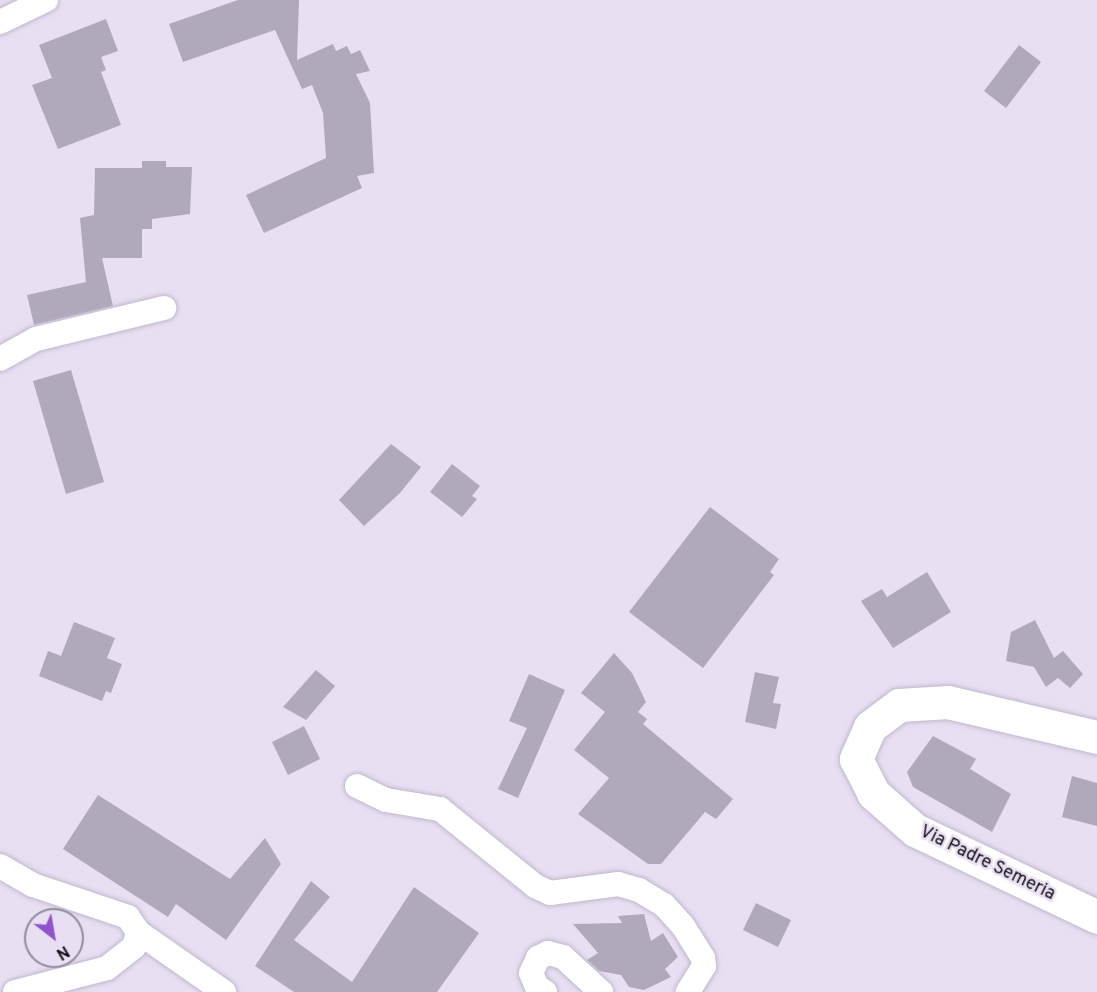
<!DOCTYPE html>
<html>
<head>
<meta charset="utf-8">
<style>
  body { margin:0 }
  #map { position:relative; width:1097px; height:992px; overflow:hidden; background:#e8dff3; font-family:Overpass,sans-serif }
  div>[style] { position:absolute }
  [style*='--x'] { left:calc(var(--x)*1px); top:calc(var(--y)*1px); width:calc(var(--w)*1px); rotate:calc(var(--a)*1deg) }
  .building>* { inset:0; background:#b0a8bb }
  .roads { filter:drop-shadow(0 0 2px #c0b8cb) drop-shadow(0 0 2px #c0b8cb) }
  .street>* { height:24px; margin:-12px; padding:0 12px; transform-origin:12px; border-radius:12px; background:#fff }
  .secondary>* { height:33px; margin:-16.5px; padding:0 16.5px; transform-origin:16.5px; border-radius:16.5px; background:#fff }
  span { translate:-50% -50%; white-space:nowrap; text-align:center; line-height:1.15; -webkit-text-stroke:5px #e8dff3; paint-order:stroke }
  .street-label { font-size:18px; color:#120f16 }
  .north { position:absolute; left:24px; top:908px; width:60px; height:60px; box-sizing:border-box; background:#e8dff3; border:2px solid #928c9b; border-radius:50%; rotate:149deg; font-size:16px; font-weight:700; line-height:24px; text-align:center; color:#120f16 }
  .north::after { content:''; display:block; margin:auto; width:21px; height:27px; background:#9154ca; clip-path:polygon(50% 0,100% 100%,50% 72%,0 100%) }
</style>
</head>
<body>
<div id="map">
  <div class="building">
    <i style="clip-path:polygon(238px 0,299px 0,297px 60px,333px 44px,336px 51px,347px 46px,351px 54px,360px 50px,370px 71px,356px 74px,370px 103px,374px 173px,357px 176px,362px 188px,264px 233px,246px 195px,326px 158px,323px 113px,312px 85px,302px 89px,275px 30px,183px 62px,169px 24px)"></i>
    <i style="clip-path:polygon(106px 19px,118px 51px,101px 57px,106px 70px,101px 72px,121px 125px,58px 149px,32px 85px,52px 78px,39px 45px)"></i>
    <i style="clip-path:polygon(1019px 45px,1041px 62px,1006px 108px,984px 91px)"></i>
    <i style="clip-path:polygon(142px 161px,166px 161px,166px 167px,192px 167px,190px 214px,152px 219px,152px 229px,142px 229px,142px 258px,102px 258px,113px 306px,34px 325px,27px 295px,86px 282px,80px 218px,94px 215px,95px 168px,142px 168px)"></i>
    <i style="clip-path:polygon(71px 370px,104px 482px,66px 494px,33px 381px)"></i>
    <i style="clip-path:polygon(391px 444px,421px 467px,400px 493px,364px 526px,339px 500px)"></i>
    <i style="clip-path:polygon(452px 464px,480px 486px,472px 496px,477px 499px,462px 517px,430px 492px)"></i>
    <i style="clip-path:polygon(710px 507px,779px 559px,770px 572px,774px 575px,703px 668px,629px 612px)"></i>
    <i style="clip-path:polygon(927px 572px,951px 612px,893px 648px,861px 601px,882px 589px,887px 597px)"></i>
    <i style="clip-path:polygon(1035px 620px,1054px 658px,1063px 651px,1083px 674px,1070px 688px,1058px 678px,1046px 687px,1034px 667px,1006px 661px,1011px 632px)"></i>
    <i style="clip-path:polygon(74px 622px,115px 638px,107px 658px,122px 664px,111px 693px,106px 691px,102px 701px,39px 676px,48px 651px,61px 656px)"></i>
    <i style="clip-path:polygon(614px 653px,632px 673px,646px 702px,638px 712px,647px 719px,643px 724px,733px 799px,716px 819px,705px 812px,661px 864px,648px 864px,578px 814px,609px 778px,574px 750px,605px 712px,581px 693px)"></i>
    <i style="clip-path:polygon(316px 670px,335px 686px,306px 720px,283px 707px)"></i>
    <i style="clip-path:polygon(755px 672px,779px 677px,773px 703px,781px 704px,776px 729px,745px 722px)"></i>
    <i style="clip-path:polygon(529px 674px,565px 690px,518px 798px,498px 789px,527px 728px,509px 721px)"></i>
    <i style="clip-path:polygon(304px 726px,320px 759px,288px 775px,272px 742px)"></i>
    <i style="clip-path:polygon(933px 736px,976px 759px,970px 769px,1011px 794px,992px 832px,913px 787px,907px 772px)"></i>
    <i style="clip-path:polygon(1072px 776px,1097px 783px,1097px 826px,1062px 817px)"></i>
    <i style="clip-path:polygon(98px 795px,230px 879px,265px 838px,281px 864px,226px 940px,176px 904px,168px 917px,63px 849px)"></i>
    <i style="clip-path:polygon(311px 881px,330px 897px,294px 940px,352px 982px,414px 887px,479px 933px,437px 992px,294px 992px,255px 966px)"></i>
    <i style="clip-path:polygon(756px 903px,791px 920px,778px 947px,743px 930px)"></i>
    <i style="clip-path:polygon(644px 914px,651px 941px,663px 933px,678px 957px,665px 969px,671px 977px,644px 990px,629px 987px,621px 975px,599px 971px,587px 960px,598px 953px,573px 924px,622px 923px,618px 916px)"></i>
  </div>
  <div class="roads">
    <div class="street">
      <i style="--x:0;--y:22;--w:51;--a:-25.6"></i>
      <i style="--x:0;--y:359;--w:41;--a:-29.1"></i>
      <i style="--x:36;--y:339;--w:132;--a:-13.6"></i>
      <i style="--x:357;--y:786;--w:32;--a:26"></i>
      <i style="--x:386;--y:800;--w:55;--a:9.5"></i>
      <i style="--x:440;--y:809;--w:122;--a:39"></i>
      <i style="--x:535;--y:886;--w:17;--a:25"></i>
      <i style="--x:550;--y:893;--w:69;--a:-7.5"></i>
      <i style="--x:618;--y:884;--w:22;--a:16"></i>
      <i style="--x:639;--y:890;--w:29;--a:31"></i>
      <i style="--x:664;--y:905;--w:28;--a:48"></i>
      <i style="--x:683;--y:926;--w:38;--a:58"></i>
      <i style="--x:703;--y:958;--w:8;--a:83"></i>
      <i style="--x:704;--y:966;--w:31;--a:122"></i>
      <i style="--x:0;--y:866;--w:38;--a:30"></i>
      <i style="--x:33;--y:885;--w:100;--a:18.6"></i>
      <i style="--x:128;--y:917;--w:18;--a:56"></i>
      <i style="--x:138;--y:932;--w:105;--a:34.9"></i>
      <i style="--x:15;--y:992;--w:95;--a:-14.6"></i>
      <i style="--x:107;--y:968;--w:34;--a:-38"></i>
      <i style="--x:134;--y:947;--w:16;--a:-75"></i>
      <i style="--x:545;--y:992;--w:9;--a:-148"></i>
      <i style="--x:537;--y:987;--w:15;--a:-113"></i>
      <i style="--x:531;--y:973;--w:17;--a:-65"></i>
      <i style="--x:538;--y:958;--w:11;--a:-27"></i>
      <i style="--x:548;--y:953;--w:16;--a:15"></i>
      <i style="--x:563;--y:957;--w:52;--a:42.6"></i>
    </div>
    <div class="secondary">
      <i style="--x:1097;--y:737;--w:153;--a:-166.8"></i>
      <i style="--x:948;--y:702;--w:49;--a:176.5"></i>
      <i style="--x:899;--y:705;--w:36;--a:143"></i>
      <i style="--x:870;--y:727;--w:35;--a:114"></i>
      <i style="--x:856;--y:759;--w:38;--a:63"></i>
      <i style="--x:873;--y:793;--w:56;--a:41.4"></i>
      <i style="--x:915;--y:830;--w:202;--a:25.5"></i>
    </div>
  </div>
  <div class="street-label">
    <span style="left:987px;top:864px;rotate:26deg">Via Padre Semeria</span>
  </div>
  <div class="north">N</div>
</div>
</body>
</html>
